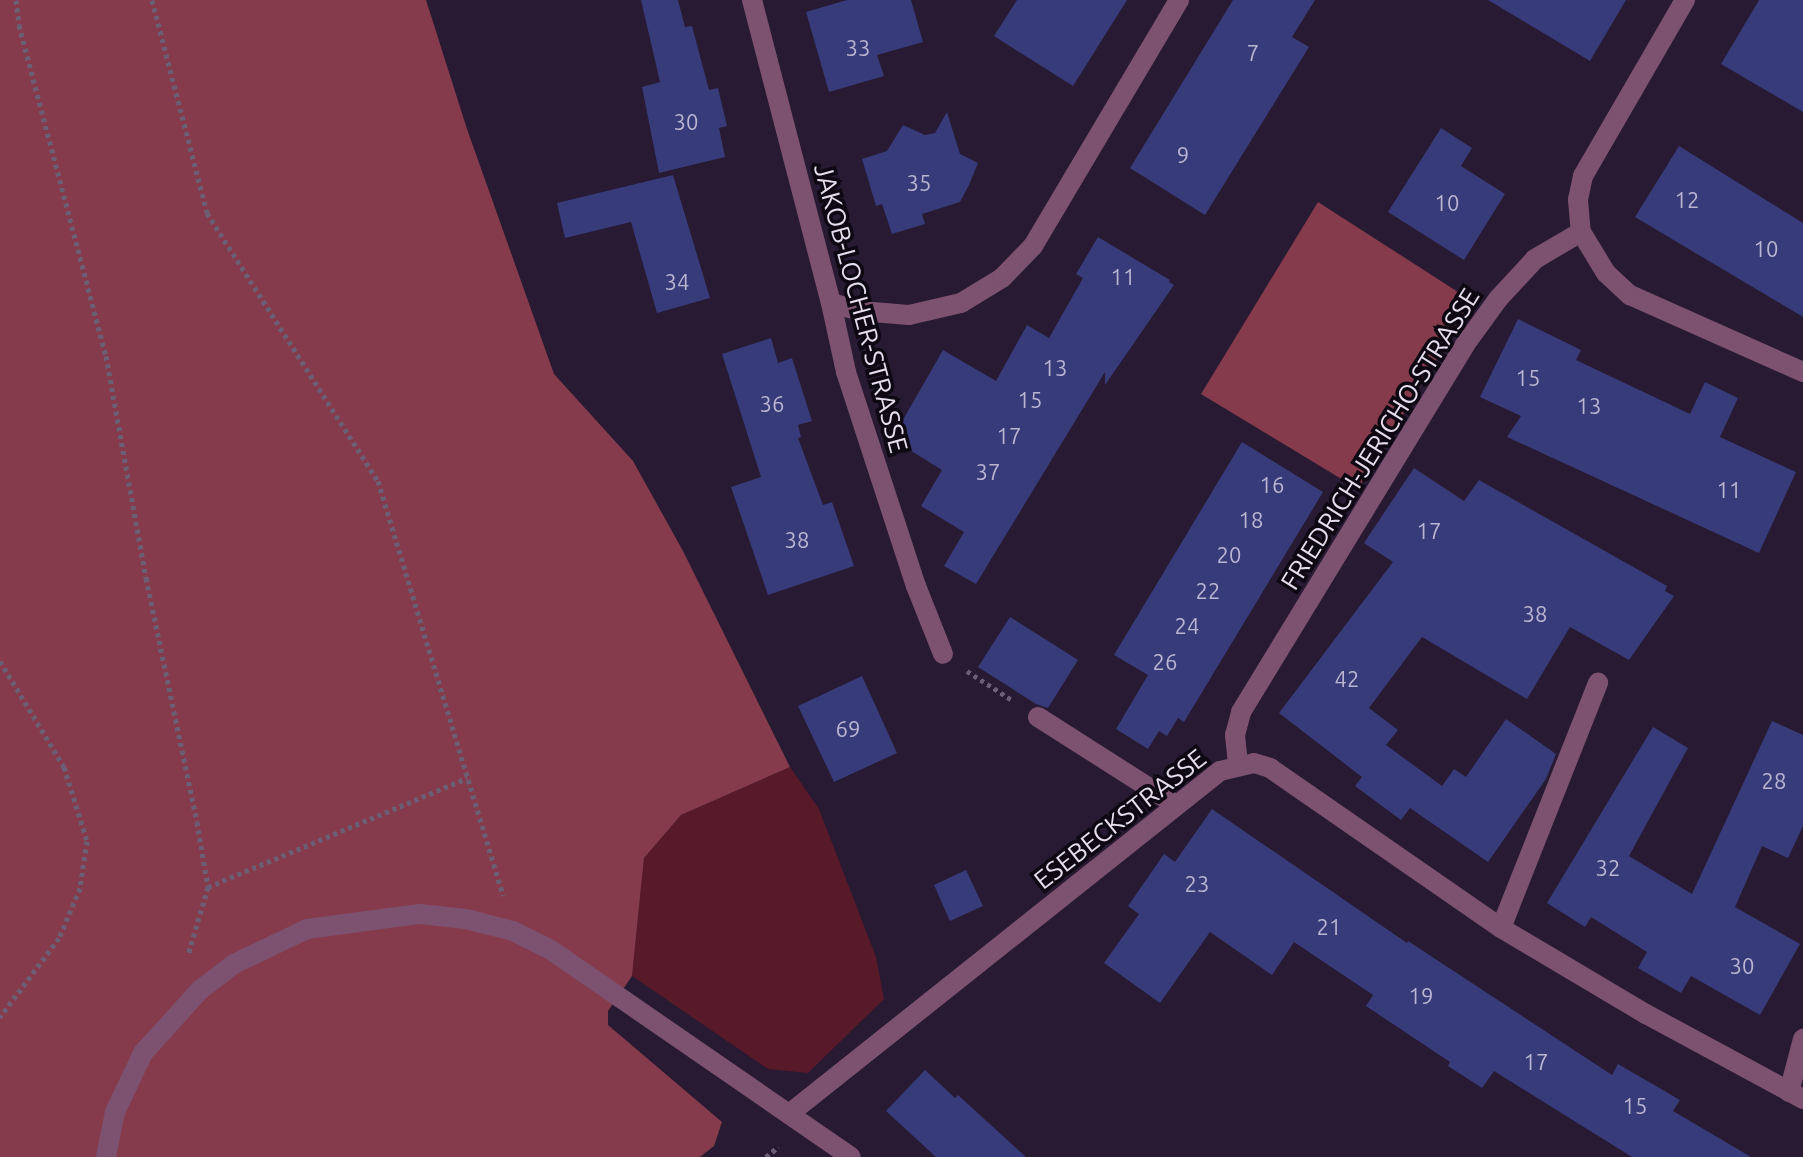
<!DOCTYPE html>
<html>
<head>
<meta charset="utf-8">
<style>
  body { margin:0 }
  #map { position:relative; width:1803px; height:1157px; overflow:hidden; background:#271a32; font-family:Ubuntu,sans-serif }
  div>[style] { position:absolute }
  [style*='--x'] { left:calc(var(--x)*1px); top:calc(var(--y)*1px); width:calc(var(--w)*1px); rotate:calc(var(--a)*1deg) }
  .green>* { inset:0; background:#581929 }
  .forest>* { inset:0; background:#853b4b }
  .building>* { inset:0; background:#373b79 }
  .path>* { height:5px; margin-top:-2.5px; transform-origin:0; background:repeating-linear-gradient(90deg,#6b5f75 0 4px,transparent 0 8px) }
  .lane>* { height:20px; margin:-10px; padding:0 10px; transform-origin:10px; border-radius:10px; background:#7d5170 }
  .street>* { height:20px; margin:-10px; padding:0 10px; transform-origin:10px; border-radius:10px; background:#7d5170 }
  span { translate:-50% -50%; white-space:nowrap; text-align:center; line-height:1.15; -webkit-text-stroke:7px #0d0812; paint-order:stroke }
  .number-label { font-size:22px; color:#bab5d1 }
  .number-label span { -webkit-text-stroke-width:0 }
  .street-label { font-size:26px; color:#e6deee }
</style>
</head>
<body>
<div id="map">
  <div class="green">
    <i style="clip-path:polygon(790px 767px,819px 809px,876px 957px,884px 999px,808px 1073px,768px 1069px,632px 976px,644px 858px,681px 815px)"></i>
  </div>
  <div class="forest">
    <i style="clip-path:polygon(0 0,426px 0,467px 129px,554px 374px,633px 461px,683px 551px,790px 767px,681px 815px,644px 858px,632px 976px,608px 1011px,608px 1025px,722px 1122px,714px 1146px,700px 1157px,0 1157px)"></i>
    <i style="clip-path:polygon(1318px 202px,1472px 301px,1358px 489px,1201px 394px)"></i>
  </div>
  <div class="building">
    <i style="clip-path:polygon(641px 0,678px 0,685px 27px,692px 26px,709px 90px,718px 88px,727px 126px,719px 128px,725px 157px,659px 173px,642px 87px,660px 82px)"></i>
    <i style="clip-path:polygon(847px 0,911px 0,923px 42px,877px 55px,884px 76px,829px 92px,806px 12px)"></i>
    <i style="clip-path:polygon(1017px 0,1127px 0,1073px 86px,994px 36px)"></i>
    <i style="clip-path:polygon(1233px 0,1315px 0,1292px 37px,1309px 47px,1205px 215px,1130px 168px)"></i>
    <i style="clip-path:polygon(1488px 0,1626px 0,1590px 61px)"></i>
    <i style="clip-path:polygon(1759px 0,1803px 0,1803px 112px,1721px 64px)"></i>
    <i style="clip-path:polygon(947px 112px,960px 154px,978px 163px,969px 185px,960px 202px,922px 214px,925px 224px,892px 234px,882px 204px,876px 206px,862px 159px,887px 151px,903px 125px,925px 135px,935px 133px)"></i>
    <i style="clip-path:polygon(1441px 128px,1472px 148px,1461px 166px,1505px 194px,1464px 260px,1388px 212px)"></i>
    <i style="clip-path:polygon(1679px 146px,1803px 223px,1803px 317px,1635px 217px)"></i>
    <i style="clip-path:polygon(673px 175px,710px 298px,657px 313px,631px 222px,565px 238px,557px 203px)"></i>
    <i style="clip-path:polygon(1098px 237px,1170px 280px,1169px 282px,1174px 285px,1105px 385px,1105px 372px,976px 584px,944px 566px,964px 532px,921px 506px,942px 470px,892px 439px,943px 350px,996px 381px,1027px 325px,1049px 338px,1083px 278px,1076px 274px)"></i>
    <i style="clip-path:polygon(1518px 319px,1581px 350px,1576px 360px,1690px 414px,1705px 382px,1738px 398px,1720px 437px,1796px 472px,1759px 553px,1507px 437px,1521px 416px,1480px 397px)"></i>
    <i style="clip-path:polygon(771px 338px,778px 363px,792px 358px,812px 421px,798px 425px,801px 437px,798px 438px,823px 505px,832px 502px,854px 566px,768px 595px,731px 487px,761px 477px,722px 354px)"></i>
    <i style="clip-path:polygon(1242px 442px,1323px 492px,1184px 722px,1178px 718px,1167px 736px,1159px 731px,1148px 749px,1116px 729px,1148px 675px,1114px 655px)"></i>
    <i style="clip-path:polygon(1414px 468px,1464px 501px,1479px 480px,1667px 586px,1665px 591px,1674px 596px,1629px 660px,1570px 627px,1527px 699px,1422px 637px,1369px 708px,1398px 730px,1386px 745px,1442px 786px,1454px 769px,1466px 777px,1506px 719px,1556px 754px,1546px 779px,1488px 862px,1410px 808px,1401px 820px,1355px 786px,1362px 777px,1279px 713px,1393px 562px,1364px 543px)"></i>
    <i style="clip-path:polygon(1010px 617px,1078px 660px,1048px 708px,1036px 704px,978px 667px)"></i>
    <i style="clip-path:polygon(862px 676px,897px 753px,834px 782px,798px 706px)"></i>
    <i style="clip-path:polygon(1772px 721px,1803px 735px,1803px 826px,1788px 858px,1762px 846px,1735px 907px,1800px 944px,1760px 1015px,1691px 976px,1681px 993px,1638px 968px,1647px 952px,1591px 917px,1585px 927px,1547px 903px,1653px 727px,1688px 748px,1629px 856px,1692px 894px)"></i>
    <i style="clip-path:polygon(1212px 809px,1407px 943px,1408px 941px,1612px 1075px,1618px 1064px,1680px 1100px,1673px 1111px,1751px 1157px,1632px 1157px,1494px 1071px,1482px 1088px,1448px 1066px,1450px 1062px,1366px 1006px,1373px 995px,1294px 942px,1272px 975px,1210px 932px,1160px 1003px,1104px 963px,1139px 914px,1128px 906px,1164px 854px,1175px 862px)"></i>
    <i style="clip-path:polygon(966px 870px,983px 906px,950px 921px,934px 885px)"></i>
    <i style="clip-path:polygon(925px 1070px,955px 1098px,958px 1095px,1026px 1157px,936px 1157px,886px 1111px)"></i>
  </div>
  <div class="path">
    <i style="--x:16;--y:0;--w:25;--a:83"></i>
    <i style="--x:19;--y:25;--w:342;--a:75.3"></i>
    <i style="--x:106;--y:356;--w:226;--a:79.8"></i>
    <i style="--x:146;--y:578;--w:249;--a:78.2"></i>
    <i style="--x:197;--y:822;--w:66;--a:80.4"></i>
    <i style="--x:208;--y:887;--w:71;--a:106.4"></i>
    <i style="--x:152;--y:0;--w:220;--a:75.5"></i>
    <i style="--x:207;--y:213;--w:318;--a:57.5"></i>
    <i style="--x:378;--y:481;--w:433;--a:73.2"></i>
    <i style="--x:0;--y:661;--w:124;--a:58.9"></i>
    <i style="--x:64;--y:767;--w:77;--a:72.7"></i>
    <i style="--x:87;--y:841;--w:48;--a:98.5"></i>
    <i style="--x:80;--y:888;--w:54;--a:112.8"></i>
    <i style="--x:59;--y:938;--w:99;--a:126.8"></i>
    <i style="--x:967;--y:671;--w:54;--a:32.8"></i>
    <i style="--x:208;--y:887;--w:281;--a:-22.8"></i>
    <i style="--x:766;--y:1157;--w:16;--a:-40"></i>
  </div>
  <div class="lane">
    <i style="--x:831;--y:303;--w:71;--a:77.7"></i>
    <i style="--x:846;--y:372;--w:225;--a:71.9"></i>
    <i style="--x:916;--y:586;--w:73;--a:68.3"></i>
    <i style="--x:1038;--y:717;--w:164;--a:32.5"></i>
    <i style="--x:1238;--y:764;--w:29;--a:-96"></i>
    <i style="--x:1235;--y:735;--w:24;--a:-75"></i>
    <i style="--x:1241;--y:712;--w:429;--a:-58.6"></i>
    <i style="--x:1464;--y:346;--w:58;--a:-54.1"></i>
    <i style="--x:1498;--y:299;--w:54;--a:-47.2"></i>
    <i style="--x:1535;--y:259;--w:53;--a:-30.4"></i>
    <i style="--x:1501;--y:928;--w:264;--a:-68.4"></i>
    <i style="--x:1789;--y:1092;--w:55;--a:-75.2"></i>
  </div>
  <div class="street">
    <i style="--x:752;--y:0;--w:313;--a:75.4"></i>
    <i style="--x:831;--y:303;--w:30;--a:15"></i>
    <i style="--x:860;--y:311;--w:49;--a:4.7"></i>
    <i style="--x:909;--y:315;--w:53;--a:-13"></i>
    <i style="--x:961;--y:303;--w:48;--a:-31.4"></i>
    <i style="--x:1002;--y:278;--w:45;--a:-45.9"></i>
    <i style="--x:1033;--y:246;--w:286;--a:-59.3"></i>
    <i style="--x:1685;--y:0;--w:203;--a:120.1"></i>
    <i style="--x:1583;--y:176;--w:25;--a:102"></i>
    <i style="--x:1578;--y:200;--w:32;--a:85"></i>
    <i style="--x:1581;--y:232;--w:48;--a:58.6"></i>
    <i style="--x:1606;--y:273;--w:33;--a:43"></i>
    <i style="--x:1630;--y:295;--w:189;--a:24"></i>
    <i style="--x:789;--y:1114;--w:551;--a:-38.51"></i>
    <i style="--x:1220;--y:771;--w:35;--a:-13"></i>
    <i style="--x:1254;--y:763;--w:17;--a:17"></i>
    <i style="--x:1270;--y:768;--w:281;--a:34.7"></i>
    <i style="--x:1501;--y:928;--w:169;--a:30.7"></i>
    <i style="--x:1646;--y:1014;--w:179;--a:28.4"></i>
    <i style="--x:106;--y:1157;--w:46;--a:-78.7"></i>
    <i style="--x:115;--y:1112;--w:65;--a:-64.6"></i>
    <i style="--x:143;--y:1053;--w:85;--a:-47.9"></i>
    <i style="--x:200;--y:990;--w:43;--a:-37.4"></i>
    <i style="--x:234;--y:964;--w:81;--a:-25.6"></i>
    <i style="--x:307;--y:929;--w:114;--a:-7.6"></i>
    <i style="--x:420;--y:914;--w:46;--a:6.2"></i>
    <i style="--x:466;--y:919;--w:49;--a:14.3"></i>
    <i style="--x:513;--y:931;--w:42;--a:26.6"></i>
    <i style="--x:551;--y:950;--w:364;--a:34.6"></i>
  </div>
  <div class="number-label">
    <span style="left:858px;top:48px">33</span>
    <span style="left:1253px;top:53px">7</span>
    <span style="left:686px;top:122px">30</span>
    <span style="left:1183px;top:155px">9</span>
    <span style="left:919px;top:183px">35</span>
    <span style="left:1687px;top:200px">12</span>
    <span style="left:1447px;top:203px">10</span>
    <span style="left:1766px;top:249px">10</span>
    <span style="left:1123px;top:277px">11</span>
    <span style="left:677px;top:282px">34</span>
    <span style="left:1055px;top:368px">13</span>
    <span style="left:1528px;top:378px">15</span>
    <span style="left:1030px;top:400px">15</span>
    <span style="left:772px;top:404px">36</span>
    <span style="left:1589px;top:406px">13</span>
    <span style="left:1009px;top:436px">17</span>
    <span style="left:988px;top:472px">37</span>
    <span style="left:1272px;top:485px">16</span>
    <span style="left:1729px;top:490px">11</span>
    <span style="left:1251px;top:520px">18</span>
    <span style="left:1429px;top:531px">17</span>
    <span style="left:797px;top:540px">38</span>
    <span style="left:1229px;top:555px">20</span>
    <span style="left:1208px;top:591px">22</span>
    <span style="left:1535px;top:614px">38</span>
    <span style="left:1187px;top:626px">24</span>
    <span style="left:1165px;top:662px">26</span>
    <span style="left:1347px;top:679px">42</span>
    <span style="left:848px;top:729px">69</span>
    <span style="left:1774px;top:781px">28</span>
    <span style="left:1608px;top:868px">32</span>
    <span style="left:1197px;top:884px">23</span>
    <span style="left:1329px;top:927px">21</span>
    <span style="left:1742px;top:966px">30</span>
    <span style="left:1421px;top:996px">19</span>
    <span style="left:1536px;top:1062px">17</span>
    <span style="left:1635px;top:1106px">15</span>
  </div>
  <div class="street-label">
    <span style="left:861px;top:308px;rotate:75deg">JAKOB-LOCHER-STRASSE</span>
    <span style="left:1380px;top:439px;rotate:-58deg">FRIEDRICH-JERICHO-STRASSE</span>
    <span style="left:1120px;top:819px;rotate:-38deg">ESEBECKSTRASSE</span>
  </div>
</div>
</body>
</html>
